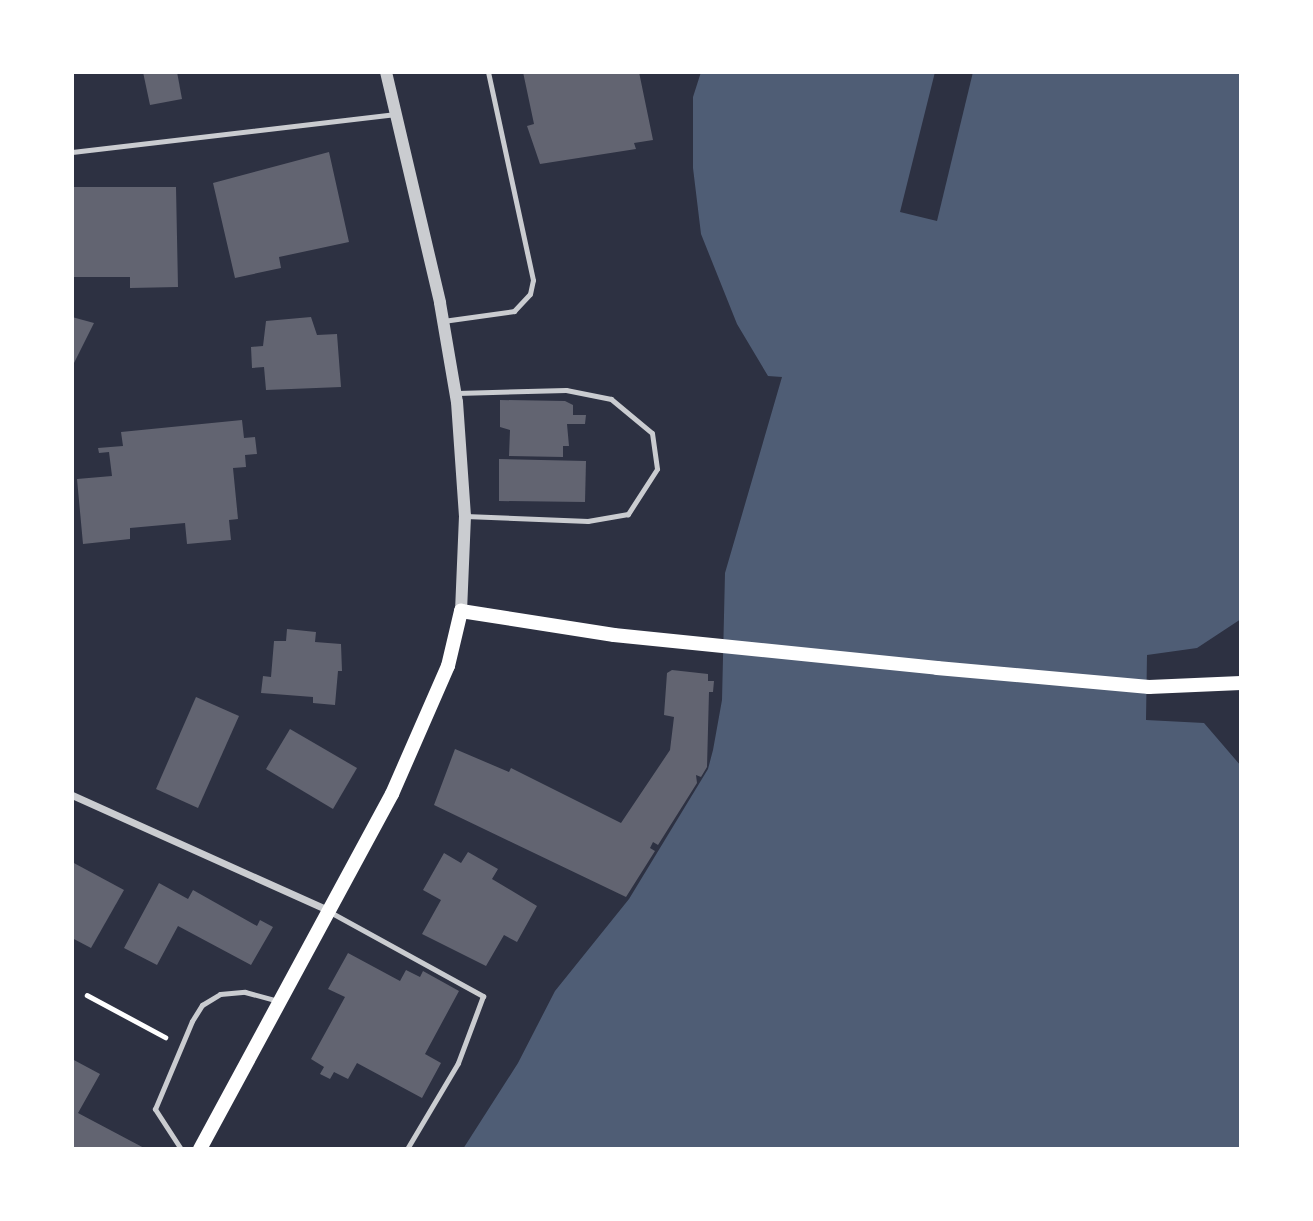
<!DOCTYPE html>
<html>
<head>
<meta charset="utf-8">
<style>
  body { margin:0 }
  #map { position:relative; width:1313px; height:1221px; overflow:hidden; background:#2d3142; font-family:Karla,sans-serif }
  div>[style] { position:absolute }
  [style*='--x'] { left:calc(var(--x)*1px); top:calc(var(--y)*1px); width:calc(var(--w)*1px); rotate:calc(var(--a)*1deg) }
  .water>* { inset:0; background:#4f5d75 }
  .pier>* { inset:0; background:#2d3142 }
  .building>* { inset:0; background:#626471 }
  .path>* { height:4.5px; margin:-2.25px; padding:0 2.25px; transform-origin:2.25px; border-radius:2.25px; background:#fff }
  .service>* { height:5px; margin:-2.5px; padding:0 2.5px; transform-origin:2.5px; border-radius:2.5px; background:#caccd0 }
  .minor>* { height:7px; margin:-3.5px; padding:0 3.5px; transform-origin:3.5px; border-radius:3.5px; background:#caccd0 }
  .tertiary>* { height:12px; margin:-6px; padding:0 6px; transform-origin:6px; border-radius:6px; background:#caccd0 }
  .secondary>* { height:14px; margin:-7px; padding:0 7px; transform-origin:7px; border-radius:7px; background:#fff }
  span { translate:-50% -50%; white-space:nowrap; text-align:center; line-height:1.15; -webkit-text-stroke:5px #fff; paint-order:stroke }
  .frame { position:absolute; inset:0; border:74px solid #fff; pointer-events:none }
</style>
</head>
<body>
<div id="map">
  <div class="water">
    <i style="clip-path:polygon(701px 72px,1241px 72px,1241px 619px,1197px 648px,1147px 655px,1146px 720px,1204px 723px,1241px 766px,1241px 1149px,463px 1149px,518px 1063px,555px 991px,629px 899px,708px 769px,713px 750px,722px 700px,725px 573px,782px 377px,768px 376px,737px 324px,701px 234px,693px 168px,693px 97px)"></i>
  </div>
  <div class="pier">
    <i style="clip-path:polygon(935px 72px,973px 72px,937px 221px,900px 212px)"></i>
  </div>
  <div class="building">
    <i style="clip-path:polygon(143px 72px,177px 72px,182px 99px,150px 105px)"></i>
    <i style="clip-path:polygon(523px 72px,639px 72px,653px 140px,634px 143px,636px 149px,540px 164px,527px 126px,534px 124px)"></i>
    <i style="clip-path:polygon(329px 152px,349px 242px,279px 257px,281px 268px,235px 278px,213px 183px)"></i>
    <i style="clip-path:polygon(72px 187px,176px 187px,178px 287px,130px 288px,130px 277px,72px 277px)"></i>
    <i style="clip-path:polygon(72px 317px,94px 323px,72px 367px)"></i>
    <i style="clip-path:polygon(311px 317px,317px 335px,337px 334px,341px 387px,266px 390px,264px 367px,252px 368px,251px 347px,263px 346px,266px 321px)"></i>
    <i style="clip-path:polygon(500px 400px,565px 401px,573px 405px,573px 415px,586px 415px,585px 424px,567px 424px,569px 446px,563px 446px,563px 457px,509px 456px,510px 430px,500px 427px)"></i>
    <i style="clip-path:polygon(242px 420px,244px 438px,255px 437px,257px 454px,245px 455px,246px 467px,233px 468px,238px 519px,229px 520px,231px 540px,187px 544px,185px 523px,130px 528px,130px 539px,83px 544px,77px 479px,112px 476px,109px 452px,99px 453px,98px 448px,123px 446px,121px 432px)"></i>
    <i style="clip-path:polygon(499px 459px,586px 461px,585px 502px,499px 501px)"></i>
    <i style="clip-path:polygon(287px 629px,316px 632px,315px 642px,341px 644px,342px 671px,338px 671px,335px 705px,313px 703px,313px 697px,261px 693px,263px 676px,271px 677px,274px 641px,286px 641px)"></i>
    <i style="clip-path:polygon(672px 670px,708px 674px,708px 681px,714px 681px,713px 692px,709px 692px,707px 767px,701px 777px,696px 775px,697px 783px,658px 845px,653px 842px,650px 848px,655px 851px,626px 897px,434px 805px,455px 749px,509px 772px,511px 768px,621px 823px,670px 750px,674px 717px,664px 715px,667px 673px)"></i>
    <i style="clip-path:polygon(196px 697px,239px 716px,198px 808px,156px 789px)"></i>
    <i style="clip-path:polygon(290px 729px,357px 768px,333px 809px,266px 769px)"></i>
    <i style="clip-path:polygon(468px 852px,498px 869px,492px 879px,537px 906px,517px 942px,504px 935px,486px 966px,422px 934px,441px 900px,423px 890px,444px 853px,461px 863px)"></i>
    <i style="clip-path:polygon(72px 862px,124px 890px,91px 948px,72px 938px)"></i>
    <i style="clip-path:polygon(159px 883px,188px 899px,193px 890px,257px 926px,260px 920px,273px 927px,251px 965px,178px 926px,157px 965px,124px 948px)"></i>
    <i style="clip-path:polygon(348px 953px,400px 981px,406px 970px,420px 977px,423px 971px,459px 991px,425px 1054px,441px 1063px,422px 1098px,357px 1063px,348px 1079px,334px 1072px,330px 1079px,320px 1074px,324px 1067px,311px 1059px,345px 997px,328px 989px)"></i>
    <i style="clip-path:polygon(72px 1059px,100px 1074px,78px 1113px,146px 1149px,72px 1149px)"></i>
  </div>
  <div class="path">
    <i style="--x:87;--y:995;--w:89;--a:28.3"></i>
  </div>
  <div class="service">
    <i style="--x:72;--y:152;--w:324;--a:-6.7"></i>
    <i style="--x:443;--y:321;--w:72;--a:-8"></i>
    <i style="--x:514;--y:311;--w:23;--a:-47"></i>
    <i style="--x:530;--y:294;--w:14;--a:-78"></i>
    <i style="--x:533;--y:280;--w:213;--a:-102.2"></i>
    <i style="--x:457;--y:393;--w:109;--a:-1.6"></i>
    <i style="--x:566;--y:390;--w:46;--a:11.3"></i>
    <i style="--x:611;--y:399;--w:53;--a:39.7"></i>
    <i style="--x:652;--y:433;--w:36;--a:82"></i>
    <i style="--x:657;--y:469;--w:54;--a:122.8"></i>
    <i style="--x:628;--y:514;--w:41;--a:170.1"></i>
    <i style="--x:588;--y:521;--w:123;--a:-177.7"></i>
    <i style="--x:330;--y:912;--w:175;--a:28.8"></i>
    <i style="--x:483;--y:996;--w:72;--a:110.5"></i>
    <i style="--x:458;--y:1063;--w:100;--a:120.7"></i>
    <i style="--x:181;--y:1149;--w:48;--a:-123"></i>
    <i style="--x:155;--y:1109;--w:95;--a:-67.2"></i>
    <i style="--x:192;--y:1021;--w:19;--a:-58"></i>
    <i style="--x:202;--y:1005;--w:21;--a:-31"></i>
    <i style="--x:220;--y:994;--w:25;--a:-5"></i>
    <i style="--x:245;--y:992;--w:34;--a:15"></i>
  </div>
  <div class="minor">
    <i style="--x:72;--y:795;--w:283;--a:24.2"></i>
  </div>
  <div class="tertiary">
    <i style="--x:386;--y:72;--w:237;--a:76.8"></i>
    <i style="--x:440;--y:303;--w:100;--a:80.3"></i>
    <i style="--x:457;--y:402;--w:114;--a:86"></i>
    <i style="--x:465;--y:516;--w:95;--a:92.4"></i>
  </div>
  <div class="secondary">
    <i style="--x:200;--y:1149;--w:404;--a:-61.6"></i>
    <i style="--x:392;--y:794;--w:140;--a:-66.4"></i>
    <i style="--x:448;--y:666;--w:57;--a:-76.7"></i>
    <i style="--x:461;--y:611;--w:155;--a:8.9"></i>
    <i style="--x:614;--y:635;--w:325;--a:5.8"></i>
    <i style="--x:937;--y:668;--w:213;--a:5.1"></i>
    <i style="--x:1149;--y:687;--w:92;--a:-2.5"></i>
  </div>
  <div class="frame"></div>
</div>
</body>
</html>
